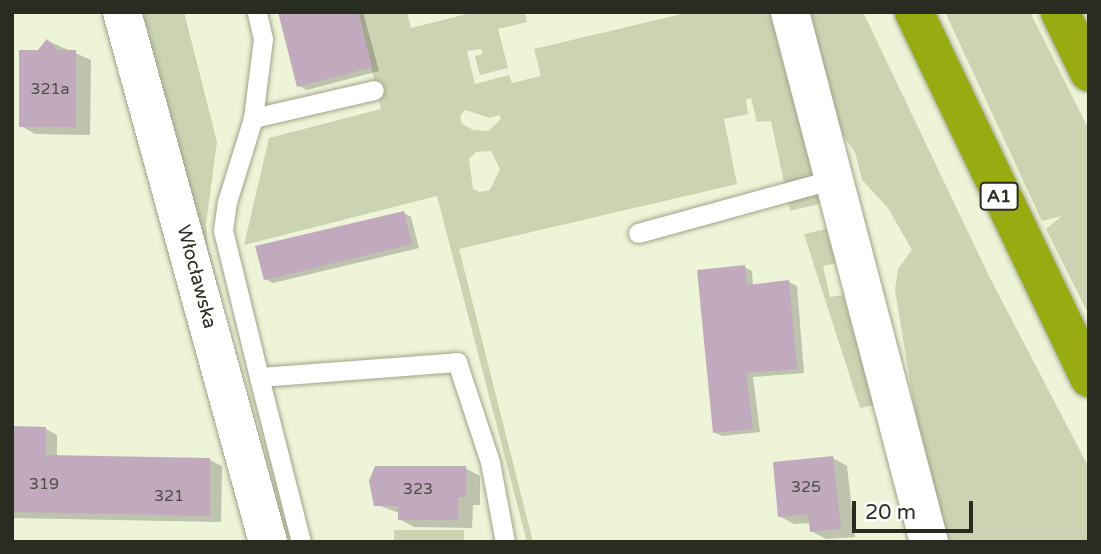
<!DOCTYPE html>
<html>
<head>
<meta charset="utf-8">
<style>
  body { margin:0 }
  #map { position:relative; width:1101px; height:554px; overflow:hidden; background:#edf4d7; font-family:"Varela Round",sans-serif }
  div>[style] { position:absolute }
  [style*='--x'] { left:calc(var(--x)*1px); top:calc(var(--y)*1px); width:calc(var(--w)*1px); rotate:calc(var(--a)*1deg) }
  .green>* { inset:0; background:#ccd3b3 }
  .shadow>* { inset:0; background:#0003 }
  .building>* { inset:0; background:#c1aabe }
  .roads { filter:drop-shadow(0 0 2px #9ea389) drop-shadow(0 0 2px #9ea389) }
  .lane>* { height:19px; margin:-9.5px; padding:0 9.5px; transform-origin:9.5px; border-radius:9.5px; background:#fff }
  .street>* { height:38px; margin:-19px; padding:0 19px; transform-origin:19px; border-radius:19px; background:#fff }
  .highway>* { height:38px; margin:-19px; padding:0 19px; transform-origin:19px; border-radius:19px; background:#98ab11 }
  span { translate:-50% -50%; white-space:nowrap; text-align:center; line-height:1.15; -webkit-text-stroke:5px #fff; paint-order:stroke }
  .number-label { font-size:16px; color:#4f4c48 }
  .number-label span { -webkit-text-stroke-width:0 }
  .shield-label span { padding:2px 5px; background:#fff; border:2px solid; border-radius:5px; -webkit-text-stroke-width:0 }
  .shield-label { font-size:18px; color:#292c21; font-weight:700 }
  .street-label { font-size:19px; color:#292c21 }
  .frame { position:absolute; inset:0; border:14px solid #292c21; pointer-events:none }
  .scale { position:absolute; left:852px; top:501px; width:121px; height:32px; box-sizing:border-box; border:4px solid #292c21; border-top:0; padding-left:9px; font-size:21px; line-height:24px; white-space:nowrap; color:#292c21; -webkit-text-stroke:5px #fff; paint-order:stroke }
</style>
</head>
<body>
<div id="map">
  <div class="green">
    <i style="clip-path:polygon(141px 12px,184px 12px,217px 142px,206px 224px,208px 248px,284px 542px)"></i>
    <i style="clip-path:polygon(evenodd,358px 12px,407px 12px,411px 28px,475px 12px,525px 12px,527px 22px,498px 29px,508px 68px,480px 75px,475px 56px,483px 54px,481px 49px,467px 51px,475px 84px,509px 75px,512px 83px,541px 76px,534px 49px,690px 12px,774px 12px,827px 202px,790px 211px,771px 121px,757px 122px,751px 98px,746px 100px,748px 114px,724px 119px,737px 184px,459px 249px,533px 542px,527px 542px,437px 196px,244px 245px,269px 138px,381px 109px,358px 12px,465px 110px,490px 118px,499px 115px,501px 119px,488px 131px,473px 130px,462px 124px,460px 116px,465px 110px,358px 12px,491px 151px,500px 169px,490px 190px,480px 192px,473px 189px,469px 159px,476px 152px,491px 151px)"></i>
    <i style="clip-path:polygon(809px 12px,863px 12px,989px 276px,1089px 468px,1089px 542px,947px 542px,922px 455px,895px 290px,898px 269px,912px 250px,888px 208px,862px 180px,855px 152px,840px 131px)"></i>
    <i style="clip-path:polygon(945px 12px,1030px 12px,1089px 130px,1089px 315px,1046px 229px,1062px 216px,1042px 221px)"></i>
    <i style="clip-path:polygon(826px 229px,836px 263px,823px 266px,830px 297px,843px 295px,874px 405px,860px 408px,804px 234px)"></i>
    <i style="clip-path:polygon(394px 530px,464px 530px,464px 542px,394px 542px)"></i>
  </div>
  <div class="shadow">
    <i style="clip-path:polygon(280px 12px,363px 12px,379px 71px,307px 90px,299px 86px)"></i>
    <i style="clip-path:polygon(48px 41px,91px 60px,90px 135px,35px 134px,21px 126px,38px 52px)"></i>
    <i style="clip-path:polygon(404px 213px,411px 217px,419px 248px,273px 283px,265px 279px)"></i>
    <i style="clip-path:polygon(744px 267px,752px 271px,753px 286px,789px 282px,797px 286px,804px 373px,753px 377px,760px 432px,722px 436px,714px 432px)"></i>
    <i style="clip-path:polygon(12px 428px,46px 429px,57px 435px,57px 457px,210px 460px,222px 466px,221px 522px,12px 518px)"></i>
    <i style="clip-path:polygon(833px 458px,847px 466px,855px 537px,826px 539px,811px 531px,811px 523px,794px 524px,779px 516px)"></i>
    <i style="clip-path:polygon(465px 468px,480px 476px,480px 505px,473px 505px,472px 528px,414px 527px,399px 519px,399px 513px,375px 504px)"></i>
  </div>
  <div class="building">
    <i style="clip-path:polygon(278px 12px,358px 12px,372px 67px,297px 87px)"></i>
    <i style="clip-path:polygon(47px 39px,57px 50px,76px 50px,76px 127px,19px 127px,19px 50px,38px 50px)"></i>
    <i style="clip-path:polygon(404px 211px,412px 244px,264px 280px,255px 246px)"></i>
    <i style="clip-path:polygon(745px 265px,747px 285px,789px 280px,797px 369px,746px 373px,753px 429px,713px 433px,697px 270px)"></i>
    <i style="clip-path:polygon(12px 426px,46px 427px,46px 455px,210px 458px,210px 516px,12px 512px)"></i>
    <i style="clip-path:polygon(833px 456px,841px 529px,810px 532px,808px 514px,778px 517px,773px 462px)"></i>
    <i style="clip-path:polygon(375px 466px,466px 466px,466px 497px,458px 497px,458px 520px,398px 520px,398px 506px,374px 506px,369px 481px)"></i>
  </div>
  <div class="roads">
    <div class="lane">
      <i style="--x:253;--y:118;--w:80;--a:-82.8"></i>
      <i style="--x:263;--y:39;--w:28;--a:-103"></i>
      <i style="--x:638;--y:233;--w:203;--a:-15.4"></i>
      <i style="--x:259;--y:377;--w:151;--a:-103.8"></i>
      <i style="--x:223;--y:230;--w:28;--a:-82"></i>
      <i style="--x:227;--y:202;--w:88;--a:-72.8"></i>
      <i style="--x:253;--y:118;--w:124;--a:-13"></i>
      <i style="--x:301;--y:542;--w:170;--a:-104.3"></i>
      <i style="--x:259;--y:377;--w:199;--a:-4.3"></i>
      <i style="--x:457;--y:362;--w:105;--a:71.7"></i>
      <i style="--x:490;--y:462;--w:81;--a:79.4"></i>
    </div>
    <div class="street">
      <i style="--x:122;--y:12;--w:550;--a:74.6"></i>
      <i style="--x:790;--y:12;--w:548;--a:75.3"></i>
    </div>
    <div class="highway">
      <i style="--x:914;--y:12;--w:406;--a:64.4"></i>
      <i style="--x:1060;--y:12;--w:67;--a:64.2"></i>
    </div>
  </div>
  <div class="number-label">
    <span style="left:50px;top:89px">321a</span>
    <span style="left:44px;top:484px">319</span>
    <span style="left:806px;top:487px">325</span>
    <span style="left:418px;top:489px">323</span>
    <span style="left:169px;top:496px">321</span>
  </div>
  <div class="shield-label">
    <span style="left:999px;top:196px">A1</span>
  </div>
  <div class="street-label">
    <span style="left:196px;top:277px;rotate:75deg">Włocławska</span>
  </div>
  <div class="frame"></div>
  <div class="scale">20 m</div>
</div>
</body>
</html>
